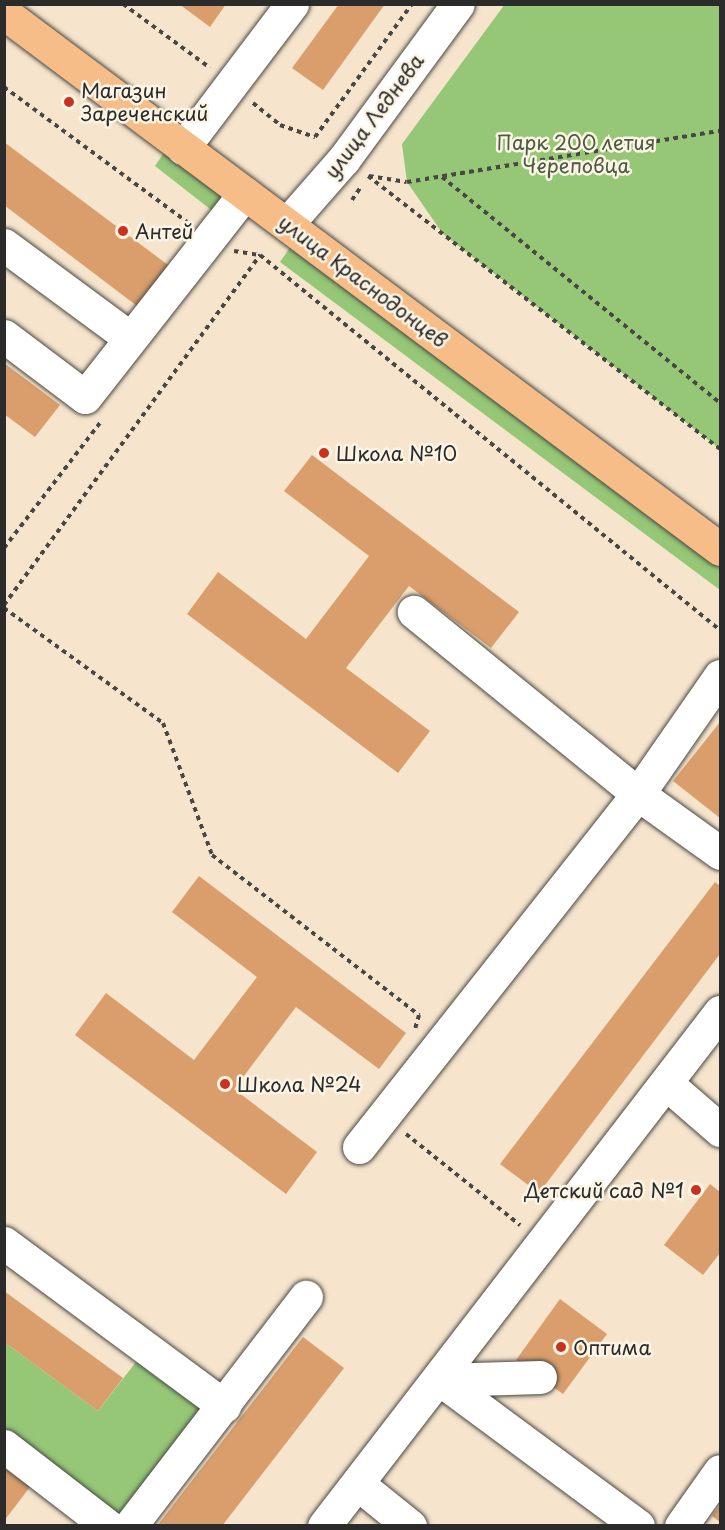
<!DOCTYPE html>
<html>
<head>
<meta charset="utf-8">
<style>
  body { margin:0 }
  #map { position:relative; width:725px; height:1530px; overflow:hidden; background:#f6e5cc; font-family:"Playpen Sans",sans-serif }
  div>[style] { position:absolute }
  [style*='--x'] { left:calc(var(--x)*1px); top:calc(var(--y)*1px); width:calc(var(--w)*1px); rotate:calc(var(--a)*1deg) }
  .green>* { inset:0; background:#95c777 }
  .building>* { inset:0; background:#d99e6c }
  .path>* { height:4px; margin-top:-2px; transform-origin:0; background:repeating-linear-gradient(90deg,#494743 0 4.5px,transparent 0 9px) }
  .roads { filter:drop-shadow(0 0 2px #494743) drop-shadow(0 0 2px #494743) }
  .minor>* { height:33px; margin:-16.5px; padding:0 16.5px; transform-origin:16.5px; border-radius:16.5px; background:#fff }
  .major>* { height:33px; margin:-16.5px; padding:0 16.5px; transform-origin:16.5px; border-radius:16.5px; background:#f7bd88 }
  .dots>* { width:16px; height:16px; translate:-50% -50%; box-sizing:border-box; border:3px solid #fcf5e5; border-radius:50% }
  span { translate:-50% -50%; white-space:nowrap; text-align:center; line-height:1.15; -webkit-text-stroke:5px #fcf5e5; paint-order:stroke }
  .poi-label { font-size:20px; color:#2b2b2b }
  .left { translate:0 -50%; text-align:left }
  .right { translate:-100% -50%; text-align:right }
  .street-label { font-size:20px; color:#2b2b2b }
  .park-label { font-size:20px; color:#4b5a42 }
  .frame { position:absolute; inset:0; border:6px solid #2b2b2b; pointer-events:none }
</style>
</head>
<body>
<div id="map">
  <div class="green">
    <i style="clip-path:polygon(505px 4px,720px 5px,720px 449px,443px 234px,407px 182px,402px 144px)"></i>
    <i style="clip-path:polygon(167px 148px,234px 198px,219px 216px,155px 166px)"></i>
    <i style="clip-path:polygon(291px 246px,720px 566px,720px 590px,280px 262px)"></i>
    <i style="clip-path:polygon(4px 1342px,98px 1411px,136px 1362px,204px 1412px,117px 1519px,5px 1432px)"></i>
  </div>
  <div class="building">
    <i style="clip-path:polygon(179px 4px,226px 4px,210px 27px)"></i>
    <i style="clip-path:polygon(339px 4px,385px 4px,323px 90px,292px 68px)"></i>
    <i style="clip-path:polygon(4px 142px,168px 265px,137px 306px,4px 205px)"></i>
    <i style="clip-path:polygon(4px 363px,60px 405px,35px 437px,4px 414px)"></i>
    <i style="clip-path:polygon(312px 455px,519px 612px,491px 648px,409px 586px,346px 668px,430px 731px,398px 773px,187px 614px,218px 572px,306px 639px,369px 556px,284px 491px)"></i>
    <i style="clip-path:polygon(720px 722px,720px 818px,673px 781px)"></i>
    <i style="clip-path:polygon(199px 876px,406px 1033px,379px 1069px,296px 1007px,234px 1089px,317px 1152px,286px 1194px,75px 1035px,106px 993px,194px 1060px,257px 977px,172px 912px)"></i>
    <i style="clip-path:polygon(715px 882px,720px 886px,720px 954px,539px 1193px,500px 1164px)"></i>
    <i style="clip-path:polygon(710px 1184px,720px 1192px,720px 1253px,703px 1275px,664px 1245px)"></i>
    <i style="clip-path:polygon(4px 1291px,123px 1378px,98px 1411px,4px 1342px)"></i>
    <i style="clip-path:polygon(560px 1299px,607px 1334px,563px 1394px,516px 1360px)"></i>
    <i style="clip-path:polygon(303px 1337px,344px 1368px,222px 1526px,157px 1526px)"></i>
    <i style="clip-path:polygon(4px 1468px,30px 1487px,4px 1521px)"></i>
    <i style="clip-path:polygon(720px 1505px,720px 1522px,712px 1516px)"></i>
  </div>
  <div class="path">
    <i style="--x:123;--y:4;--w:108;--a:36.3"></i>
    <i style="--x:4;--y:87;--w:227;--a:36.4"></i>
    <i style="--x:253;--y:103;--w:35;--a:39"></i>
    <i style="--x:280;--y:125;--w:37;--a:19"></i>
    <i style="--x:315;--y:137;--w:165;--a:-53.9"></i>
    <i style="--x:368;--y:176;--w:445;--a:37.8"></i>
    <i style="--x:369;--y:176;--w:38;--a:9"></i>
    <i style="--x:407;--y:182;--w:317;--a:-9.3"></i>
    <i style="--x:442;--y:177;--w:358;--a:39.1"></i>
    <i style="--x:352;--y:200;--w:14;--a:-56"></i>
    <i style="--x:234;--y:251;--w:26;--a:9"></i>
    <i style="--x:260;--y:255;--w:593;--a:39.19"></i>
    <i style="--x:4;--y:548;--w:158;--a:-52.5"></i>
    <i style="--x:4;--y:605;--w:434;--a:-53.8"></i>
    <i style="--x:4;--y:608;--w:196;--a:35.9"></i>
    <i style="--x:163;--y:723;--w:141;--a:69.6"></i>
    <i style="--x:212;--y:855;--w:262;--a:37.7"></i>
    <i style="--x:419;--y:1015;--w:15;--a:106"></i>
    <i style="--x:406;--y:1134;--w:146;--a:38.6"></i>
  </div>
  <div class="roads">
    <div class="minor">
      <i style="--x:183;--y:148;--w:181;--a:-52.9"></i>
      <i style="--x:287;--y:224;--w:86;--a:-48.8"></i>
      <i style="--x:344;--y:159;--w:192;--a:-53.7"></i>
      <i style="--x:4;--y:245;--w:157;--a:36.4"></i>
      <i style="--x:4;--y:336;--w:101;--a:37"></i>
      <i style="--x:85;--y:397;--w:259;--a:-51.9"></i>
      <i style="--x:720;--y:676;--w:144;--a:124.8"></i>
      <i style="--x:638;--y:794;--w:101;--a:35.7"></i>
      <i style="--x:666;--y:1083;--w:72;--a:41"></i>
      <i style="--x:359;--y:1147;--w:450;--a:-51.7"></i>
      <i style="--x:638;--y:794;--w:289;--a:-140.9"></i>
      <i style="--x:4;--y:1243;--w:274;--a:36.5"></i>
      <i style="--x:441;--y:1380;--w:245;--a:36.5"></i>
      <i style="--x:441;--y:1380;--w:99;--a:-1.7"></i>
      <i style="--x:4;--y:1446;--w:131;--a:37.6"></i>
      <i style="--x:358;--y:1484;--w:67;--a:38.9"></i>
      <i style="--x:130;--y:1526;--w:289;--a:-52.5"></i>
      <i style="--x:324;--y:1526;--w:649;--a:-52.39"></i>
      <i style="--x:681;--y:1526;--w:67;--a:-54.7"></i>
    </div>
    <div class="major">
      <i style="--x:4;--y:13;--w:894;--a:36.82"></i>
    </div>
  </div>
  <div class="dots">
    <i style="left:69px;top:102px;background:#c8321e"></i>
    <i style="left:123px;top:231px;background:#c8321e"></i>
    <i style="left:324px;top:453px;background:#c8321e"></i>
    <i style="left:225px;top:1084px;background:#c8321e"></i>
    <i style="left:696px;top:1190px;background:#c8321e"></i>
    <i style="left:561px;top:1347px;background:#c8321e"></i>
  </div>
  <div class="poi-label">
    <span class="left" style="left:81px;top:102px">Магазин<br>Зареченский</span>
    <span class="left" style="left:135px;top:231px">Антей</span>
    <span class="left" style="left:336px;top:453px">Школа №10</span>
    <span class="left" style="left:237px;top:1084px">Школа №24</span>
    <span class="right" style="left:684px;top:1190px">Детский сад №1</span>
    <span class="left" style="left:573px;top:1347px">Оптима</span>
  </div>
  <div class="street-label">
    <span style="left:374px;top:116px;rotate:-53deg">улица Леднева</span>
    <span style="left:363px;top:281px;rotate:37deg">улица Краснодонцев</span>
  </div>
  <div class="park-label">
    <span style="left:576px;top:154px">Парк 200 летия<br>Череповца</span>
  </div>
  <div class="frame"></div>
</div>
</body>
</html>
